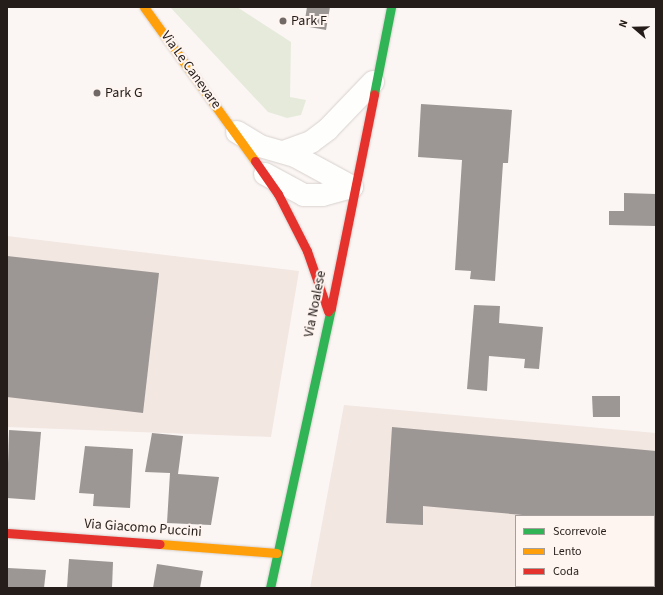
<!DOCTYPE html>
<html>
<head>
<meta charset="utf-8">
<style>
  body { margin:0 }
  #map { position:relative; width:663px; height:595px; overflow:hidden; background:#fbf6f4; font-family:"Source Sans 3",sans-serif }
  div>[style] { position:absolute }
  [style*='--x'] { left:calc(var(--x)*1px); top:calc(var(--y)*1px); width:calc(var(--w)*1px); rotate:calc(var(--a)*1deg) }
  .built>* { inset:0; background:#f2e7e1 }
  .green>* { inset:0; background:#e6eadb }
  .building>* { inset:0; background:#9c9694 }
  .roads { filter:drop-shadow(0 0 1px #d8d1ce) drop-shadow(0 0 1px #d8d1ce) }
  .street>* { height:22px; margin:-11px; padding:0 11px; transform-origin:11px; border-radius:11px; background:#fefefd }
  .fast>* { height:9px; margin:-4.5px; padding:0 4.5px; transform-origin:4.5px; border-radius:4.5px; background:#30b455 }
  .slow>* { height:9px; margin:-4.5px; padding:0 4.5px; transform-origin:4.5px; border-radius:4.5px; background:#ff9f0a }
  .jam>* { height:9px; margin:-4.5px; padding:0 4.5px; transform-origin:4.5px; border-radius:4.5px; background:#e5322d }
  .dots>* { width:11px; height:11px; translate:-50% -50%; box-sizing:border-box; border:2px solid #fef5f1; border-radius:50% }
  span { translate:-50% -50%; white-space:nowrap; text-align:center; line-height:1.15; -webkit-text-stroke:4px #fef5f1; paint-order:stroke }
  .poi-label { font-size:14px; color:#251d19 }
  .left { translate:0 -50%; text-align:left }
  .street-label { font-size:14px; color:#251d19 }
  .frame { position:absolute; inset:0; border:8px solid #251d19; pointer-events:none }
  .legend { position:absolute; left:515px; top:515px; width:140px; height:72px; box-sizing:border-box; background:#fef5f1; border:1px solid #a79f9b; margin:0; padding:5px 7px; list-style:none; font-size:12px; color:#251d19 }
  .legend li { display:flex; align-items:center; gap:8px; height:20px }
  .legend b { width:20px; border:1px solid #a79f9b }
  .north { position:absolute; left:615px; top:8px; width:40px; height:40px; -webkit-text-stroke:3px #fef5f1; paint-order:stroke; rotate:290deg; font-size:11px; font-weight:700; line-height:16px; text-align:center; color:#251d19 }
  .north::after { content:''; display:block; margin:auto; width:14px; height:18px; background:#251d19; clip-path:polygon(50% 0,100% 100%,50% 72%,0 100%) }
</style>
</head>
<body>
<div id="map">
  <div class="built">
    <i style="clip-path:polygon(7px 236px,299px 271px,271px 437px,7px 427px)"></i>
    <i style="clip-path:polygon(evenodd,344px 405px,656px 433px,656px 588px,310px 588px,344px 405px,516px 516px,654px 516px,654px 586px,516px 586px,516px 516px)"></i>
  </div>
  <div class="green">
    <i style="clip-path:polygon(170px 7px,237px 7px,291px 42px,290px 97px,306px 100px,301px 115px,287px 118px,268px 112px)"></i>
  </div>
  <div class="building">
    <i style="clip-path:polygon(307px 7px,330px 7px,326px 30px,304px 26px)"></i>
    <i style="clip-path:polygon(421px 104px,512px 110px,508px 163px,503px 163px,495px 281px,470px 279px,471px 271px,455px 270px,462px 160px,418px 157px)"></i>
    <i style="clip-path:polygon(624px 193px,656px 194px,656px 226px,609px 225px,609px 211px,624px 211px)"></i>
    <i style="clip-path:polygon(7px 256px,159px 273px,143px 413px,7px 397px)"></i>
    <i style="clip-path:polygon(474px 305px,500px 306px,499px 323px,543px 327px,539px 369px,524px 368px,525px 359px,489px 356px,487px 391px,467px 389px)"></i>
    <i style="clip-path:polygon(592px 396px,620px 396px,620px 417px,593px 417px)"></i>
    <i style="clip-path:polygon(392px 427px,656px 451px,656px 527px,654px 516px,534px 516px,423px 506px,423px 525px,386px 523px)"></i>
    <i style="clip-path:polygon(9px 430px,41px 432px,35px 500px,7px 498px)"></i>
    <i style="clip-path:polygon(152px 433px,183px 436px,178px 474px,219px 477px,211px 525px,167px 523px,170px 473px,145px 472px)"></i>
    <i style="clip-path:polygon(85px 446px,133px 449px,130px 508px,93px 506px,94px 494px,79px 493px)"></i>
    <i style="clip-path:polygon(69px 559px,113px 562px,112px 588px,67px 588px)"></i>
    <i style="clip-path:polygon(157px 564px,203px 571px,200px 588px,153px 588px)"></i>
    <i style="clip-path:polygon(8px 568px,46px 570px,44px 588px,7px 588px)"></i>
  </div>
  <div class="roads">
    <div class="street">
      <i style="--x:237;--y:132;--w:27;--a:31"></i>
      <i style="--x:260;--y:146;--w:36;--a:16"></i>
      <i style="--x:295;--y:156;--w:65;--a:28.5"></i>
      <i style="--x:286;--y:151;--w:27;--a:-20"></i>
      <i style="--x:311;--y:142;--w:21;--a:-37"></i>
      <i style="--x:328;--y:129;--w:65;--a:-46.2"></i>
      <i style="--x:265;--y:174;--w:44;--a:28.3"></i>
      <i style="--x:304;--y:195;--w:18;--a:0"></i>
      <i style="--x:322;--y:195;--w:31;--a:-15"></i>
    </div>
    <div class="fast">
      <i style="--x:374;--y:94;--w:89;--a:-78.9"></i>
      <i style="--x:270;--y:588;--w:287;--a:-77.7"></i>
    </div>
    <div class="slow">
      <i style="--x:144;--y:7;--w:190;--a:54.2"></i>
      <i style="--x:160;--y:544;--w:117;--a:4.4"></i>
    </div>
    <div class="jam">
      <i style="--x:255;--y:161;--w:40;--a:55.1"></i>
      <i style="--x:278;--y:194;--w:64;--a:63"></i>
      <i style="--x:307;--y:251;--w:64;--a:70.7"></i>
      <i style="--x:331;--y:308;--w:218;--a:-78.6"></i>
      <i style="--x:7;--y:533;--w:153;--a:4.1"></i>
    </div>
  </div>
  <div class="dots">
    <i style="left:283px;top:21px;background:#706966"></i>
    <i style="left:97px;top:93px;background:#706966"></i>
  </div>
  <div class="poi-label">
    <span class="left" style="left:291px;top:21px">Park F</span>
    <span class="left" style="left:105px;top:93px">Park G</span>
  </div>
  <div class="street-label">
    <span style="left:191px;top:70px;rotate:54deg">Via Le Canevare</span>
    <span style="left:315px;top:304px;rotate:-79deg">Via Noalese</span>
    <span style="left:143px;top:528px;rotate:4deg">Via Giacomo Puccini</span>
  </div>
  <div class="frame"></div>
  <ul class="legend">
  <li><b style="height:5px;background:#30b455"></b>Scorrevole</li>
  <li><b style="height:5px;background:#ff9f0a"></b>Lento</li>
  <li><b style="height:5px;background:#e5322d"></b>Coda</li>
  </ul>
  <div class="north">N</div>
</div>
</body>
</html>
